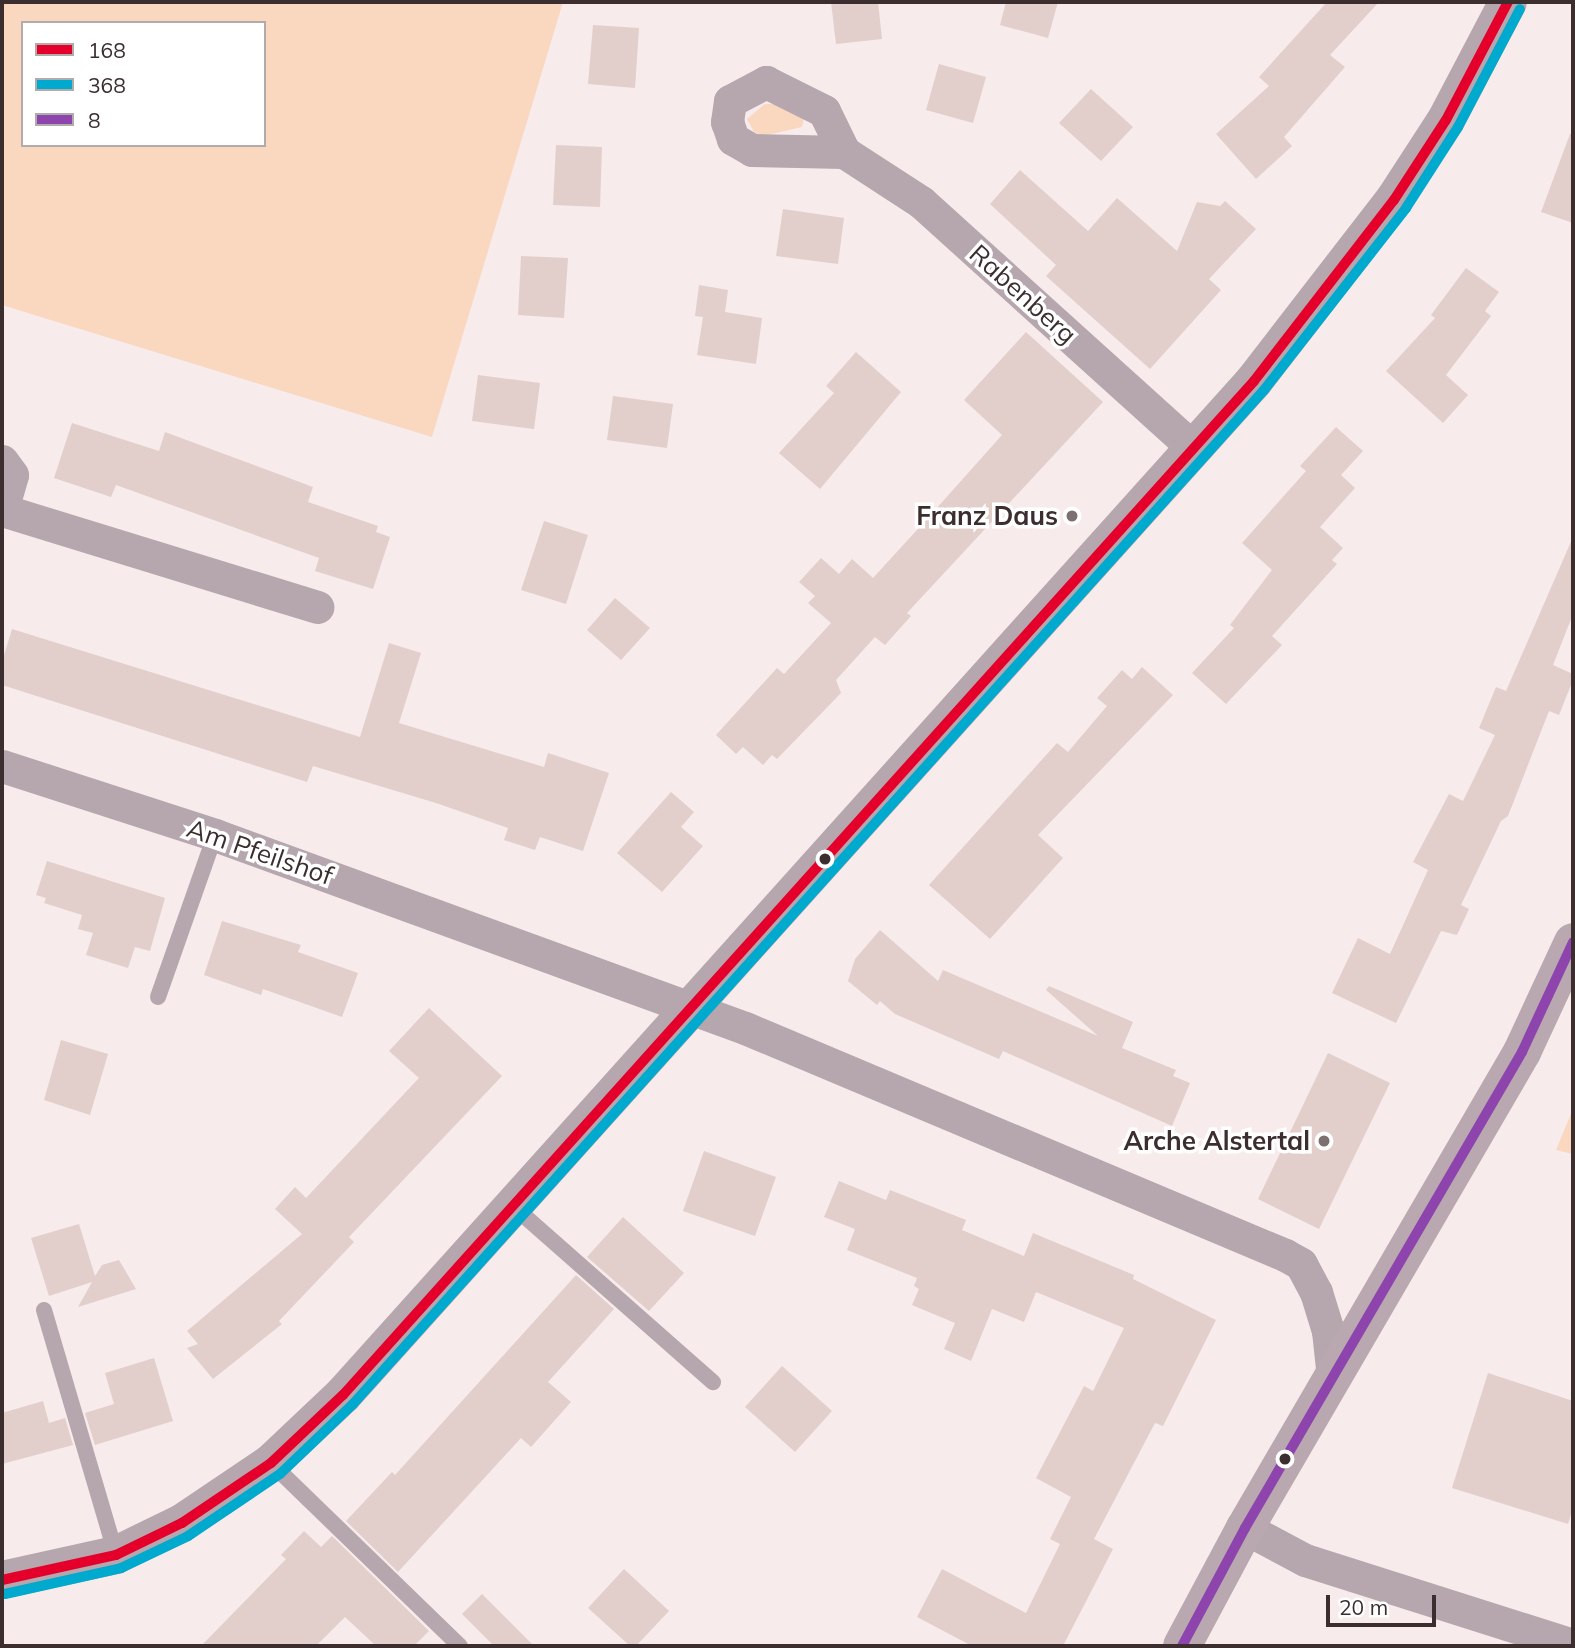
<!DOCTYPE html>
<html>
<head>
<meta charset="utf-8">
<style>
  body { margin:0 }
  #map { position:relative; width:1575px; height:1648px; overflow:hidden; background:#f7ebec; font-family:Mulish,sans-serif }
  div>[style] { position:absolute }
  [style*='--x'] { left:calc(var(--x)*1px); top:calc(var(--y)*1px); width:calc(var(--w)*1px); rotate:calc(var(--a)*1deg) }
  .green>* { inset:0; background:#fad7bf }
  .building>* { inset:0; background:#e2cfcc }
  .service>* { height:16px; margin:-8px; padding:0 8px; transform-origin:8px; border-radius:8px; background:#b6a6ae }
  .minor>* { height:33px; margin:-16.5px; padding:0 16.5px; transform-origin:16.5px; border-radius:16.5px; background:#b6a6ae }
  .tertiary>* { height:38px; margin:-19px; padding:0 19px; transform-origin:19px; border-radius:19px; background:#b6a6ae }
  .primary>* { height:38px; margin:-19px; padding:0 19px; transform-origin:19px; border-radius:19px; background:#baa8b0 }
  .bus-1>* { height:10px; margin:-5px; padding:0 5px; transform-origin:5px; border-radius:5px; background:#e4002b }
  .bus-2>* { height:10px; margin:-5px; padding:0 5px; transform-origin:5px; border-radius:5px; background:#00a9ce }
  .bus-3>* { height:10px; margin:-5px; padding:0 5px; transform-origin:5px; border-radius:5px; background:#8e44ad }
  .dots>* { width:19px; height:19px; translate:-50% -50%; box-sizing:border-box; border:4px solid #fff; border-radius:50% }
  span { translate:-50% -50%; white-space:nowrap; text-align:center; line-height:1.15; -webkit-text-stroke:7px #fff; paint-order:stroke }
  .street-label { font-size:26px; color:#3c2e2f }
  .poi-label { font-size:26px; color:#3c2e2f; font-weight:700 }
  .right { translate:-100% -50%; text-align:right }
  .frame { position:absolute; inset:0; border:4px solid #3c2e2f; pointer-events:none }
  .legend { position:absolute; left:21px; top:21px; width:245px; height:126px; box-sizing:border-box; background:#fff; border:2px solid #b1abac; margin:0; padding:9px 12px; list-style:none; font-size:21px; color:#3c2e2f }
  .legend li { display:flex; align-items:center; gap:14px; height:35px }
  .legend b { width:35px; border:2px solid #b1abac }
  .scale { position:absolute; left:1326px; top:1595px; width:110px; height:32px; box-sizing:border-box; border:4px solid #3c2e2f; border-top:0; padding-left:9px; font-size:21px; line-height:24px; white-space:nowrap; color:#3c2e2f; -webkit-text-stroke:5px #fff; paint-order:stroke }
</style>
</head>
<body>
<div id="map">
  <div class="green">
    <i style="clip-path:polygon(evenodd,2px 2px,563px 2px,432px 437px,2px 305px,2px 2px,23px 23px,264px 23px,264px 145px,23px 145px,23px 23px)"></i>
    <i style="clip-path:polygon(765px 104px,775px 104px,804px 118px,802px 127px,763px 136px,754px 132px,747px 119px)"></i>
    <i style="clip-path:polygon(1573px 1109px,1573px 1154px,1556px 1150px)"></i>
  </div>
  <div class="building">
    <i style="clip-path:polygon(831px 2px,878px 2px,882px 39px,836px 44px)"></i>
    <i style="clip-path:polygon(1006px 2px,1058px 2px,1048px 38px,1000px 25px)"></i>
    <i style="clip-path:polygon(1327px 2px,1379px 2px,1330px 55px,1345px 67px,1284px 137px,1292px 146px,1256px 179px,1216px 134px,1269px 86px,1259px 77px)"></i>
    <i style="clip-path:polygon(593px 25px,639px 28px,635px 88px,588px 84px)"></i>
    <i style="clip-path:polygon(939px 64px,986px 77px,973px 123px,926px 110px)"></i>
    <i style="clip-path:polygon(1091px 89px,1133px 127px,1101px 161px,1059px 123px)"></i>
    <i style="clip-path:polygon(1570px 134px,1573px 134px,1573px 223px,1541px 212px)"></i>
    <i style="clip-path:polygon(556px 145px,602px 147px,600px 207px,553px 205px)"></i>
    <i style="clip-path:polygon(1020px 170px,1088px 231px,1117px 198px,1177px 251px,1197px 202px,1220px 206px,1225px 201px,1256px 229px,1209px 279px,1221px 290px,1150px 369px,1046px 276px,1056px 265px,990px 204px)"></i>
    <i style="clip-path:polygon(783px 209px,844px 218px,838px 264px,776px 256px)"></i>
    <i style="clip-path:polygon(521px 256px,568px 258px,564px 318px,518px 315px)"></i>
    <i style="clip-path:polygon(1466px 268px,1499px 292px,1485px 311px,1491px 316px,1446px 375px,1468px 395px,1443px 423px,1386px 371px,1435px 318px,1431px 315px)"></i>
    <i style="clip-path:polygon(699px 285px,728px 290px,725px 312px,762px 318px,756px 364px,697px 355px,703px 317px,695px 316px)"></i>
    <i style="clip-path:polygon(1026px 332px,1103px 402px,907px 613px,911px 616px,885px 645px,875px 637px,836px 680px,841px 693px,777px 759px,772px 755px,763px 765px,743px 747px,736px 754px,716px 735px,777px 668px,784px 674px,831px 623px,808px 603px,815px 596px,799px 582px,821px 558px,839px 574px,852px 559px,873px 578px,927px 519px,1002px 435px,964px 400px)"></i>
    <i style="clip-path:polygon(856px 352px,901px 392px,820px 489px,779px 453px,834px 393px,826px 386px)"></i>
    <i style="clip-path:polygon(478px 375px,540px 383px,534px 429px,472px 421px)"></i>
    <i style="clip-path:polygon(613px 396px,673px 404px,667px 448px,607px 440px)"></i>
    <i style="clip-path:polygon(72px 423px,159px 451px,165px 432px,313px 487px,308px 502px,378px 526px,376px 532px,390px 537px,373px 589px,315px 571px,319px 558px,116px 485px,111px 497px,54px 478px)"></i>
    <i style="clip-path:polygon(1336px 427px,1363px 451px,1341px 475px,1355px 488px,1320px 527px,1343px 548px,1332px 560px,1337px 564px,1272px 636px,1282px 645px,1226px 704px,1192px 673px,1234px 628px,1230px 625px,1272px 570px,1242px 543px,1306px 471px,1300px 466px)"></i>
    <i style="clip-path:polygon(544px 521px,588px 535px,566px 604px,521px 590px)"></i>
    <i style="clip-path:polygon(1573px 537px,1573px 614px,1553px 665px,1573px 674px,1573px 680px,1559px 715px,1549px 711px,1508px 816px,1501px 821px,1461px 905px,1469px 909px,1457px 935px,1441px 931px,1396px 1023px,1332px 993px,1358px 938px,1390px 954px,1428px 870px,1413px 862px,1449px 794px,1463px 801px,1495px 735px,1479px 728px,1496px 687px,1506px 691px)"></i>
    <i style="clip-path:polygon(615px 598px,650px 628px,621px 660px,587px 630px)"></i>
    <i style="clip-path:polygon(12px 629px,360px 737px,389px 643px,421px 653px,399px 723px,544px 767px,548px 753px,609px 773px,583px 851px,540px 837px,535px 850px,504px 840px,508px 828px,436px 803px,313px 766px,307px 782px,2px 685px,2px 662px)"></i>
    <i style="clip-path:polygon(1142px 667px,1173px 695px,1038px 835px,1063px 858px,990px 939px,929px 885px,1057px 743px,1068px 752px,1107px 706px,1097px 698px,1122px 670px,1132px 679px)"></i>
    <i style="clip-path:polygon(671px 792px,694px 812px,681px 827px,703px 846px,662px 892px,617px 853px)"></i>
    <i style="clip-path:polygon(47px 861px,165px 898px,150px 951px,135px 947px,128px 968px,86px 955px,93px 933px,78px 929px,82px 915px,44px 903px,46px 898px,36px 895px)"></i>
    <i style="clip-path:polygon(222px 921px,301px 945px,298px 952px,358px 973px,342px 1017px,263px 989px,261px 995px,204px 975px)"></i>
    <i style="clip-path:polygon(880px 930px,938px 981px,943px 970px,1098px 1036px,1046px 990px,1049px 986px,1133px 1022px,1122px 1048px,1176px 1070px,1173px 1076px,1190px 1083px,1172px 1126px,1003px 1051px,999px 1059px,895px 1014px,880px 1001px,877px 1005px,848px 981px,855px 959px)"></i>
    <i style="clip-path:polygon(429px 1008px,502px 1076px,349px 1237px,354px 1242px,279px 1321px,282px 1324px,213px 1379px,187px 1348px,198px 1344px,187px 1331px,302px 1234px,275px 1209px,295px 1187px,306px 1198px,419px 1078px,389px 1051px)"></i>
    <i style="clip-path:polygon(61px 1040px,108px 1054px,90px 1115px,44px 1100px)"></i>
    <i style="clip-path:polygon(1328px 1053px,1390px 1083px,1319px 1229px,1258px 1199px)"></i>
    <i style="clip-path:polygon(704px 1151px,776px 1177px,755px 1236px,683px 1211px)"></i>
    <i style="clip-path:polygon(839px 1181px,886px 1200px,890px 1190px,966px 1220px,962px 1230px,1024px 1256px,1033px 1233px,1134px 1275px,1133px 1279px,1216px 1320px,1163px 1426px,1155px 1423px,1094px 1539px,1113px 1549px,1063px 1646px,972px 1646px,917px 1617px,942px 1569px,1026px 1613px,1060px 1544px,1050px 1539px,1071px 1497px,1036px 1478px,1084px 1386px,1093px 1391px,1124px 1328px,1036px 1292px,1024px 1322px,992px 1309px,971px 1361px,944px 1349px,955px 1323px,912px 1305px,919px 1289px,914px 1286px,917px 1278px,847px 1250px,855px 1229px,824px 1217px)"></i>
    <i style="clip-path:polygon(623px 1217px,684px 1273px,649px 1311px,587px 1257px)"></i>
    <i style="clip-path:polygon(79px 1224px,95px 1276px,102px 1265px,119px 1260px,136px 1289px,78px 1307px,92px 1282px,49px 1296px,31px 1238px)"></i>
    <i style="clip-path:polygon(576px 1275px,614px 1309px,548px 1382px,571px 1402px,531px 1447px,521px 1438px,398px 1572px,346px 1521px,392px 1472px,395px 1475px)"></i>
    <i style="clip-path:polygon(154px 1358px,173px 1421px,95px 1445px,85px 1413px,114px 1404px,105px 1373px)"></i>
    <i style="clip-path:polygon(782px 1366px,832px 1411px,795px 1452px,745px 1407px)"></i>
    <i style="clip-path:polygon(1488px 1373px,1573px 1401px,1573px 1507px,1568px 1524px,1452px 1488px)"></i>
    <i style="clip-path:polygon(43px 1401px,49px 1423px,65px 1418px,73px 1445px,2px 1464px,2px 1413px)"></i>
    <i style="clip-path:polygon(304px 1531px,321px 1547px,332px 1536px,429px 1631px,414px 1646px,376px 1646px,345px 1617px,316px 1646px,201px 1646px,286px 1559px,281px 1555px)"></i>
    <i style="clip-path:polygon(624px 1569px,669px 1611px,636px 1646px,630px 1646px,588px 1608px)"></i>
    <i style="clip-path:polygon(482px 1594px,534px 1646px,494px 1646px,462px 1614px)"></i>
  </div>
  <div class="service">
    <i style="--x:158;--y:997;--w:172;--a:-70.6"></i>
    <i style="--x:512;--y:1205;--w:268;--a:41.4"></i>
    <i style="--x:44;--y:1310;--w:255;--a:73.6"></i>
    <i style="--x:271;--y:1463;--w:263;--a:44.1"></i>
  </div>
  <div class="minor">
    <i style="--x:844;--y:152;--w:92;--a:-178.8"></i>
    <i style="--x:752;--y:150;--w:22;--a:-150"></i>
    <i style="--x:733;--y:139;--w:18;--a:-109"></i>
    <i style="--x:727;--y:122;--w:21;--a:-82"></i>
    <i style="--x:730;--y:101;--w:41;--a:-27.8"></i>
    <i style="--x:766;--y:82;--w:65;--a:26.6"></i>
    <i style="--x:824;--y:111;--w:46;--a:64"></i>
    <i style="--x:844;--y:152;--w:92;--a:33"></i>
    <i style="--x:921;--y:202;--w:367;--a:42.1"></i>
    <i style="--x:2;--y:461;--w:17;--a:54"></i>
    <i style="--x:12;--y:475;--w:35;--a:106"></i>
    <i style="--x:2;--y:510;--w:330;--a:17.1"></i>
    <i style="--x:2;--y:766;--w:224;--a:17.9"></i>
    <i style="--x:215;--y:835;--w:564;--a:20.01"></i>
    <i style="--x:745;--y:1028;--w:586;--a:22.8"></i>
    <i style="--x:1285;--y:1255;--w:18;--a:29"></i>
    <i style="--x:1301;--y:1264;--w:32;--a:62"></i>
    <i style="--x:1316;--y:1292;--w:41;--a:72.9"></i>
    <i style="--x:1328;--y:1331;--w:46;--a:83.8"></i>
    <i style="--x:1245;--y:1528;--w:68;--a:28.1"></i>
    <i style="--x:1305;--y:1560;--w:281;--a:17.6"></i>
  </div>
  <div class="tertiary">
    <i style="--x:2;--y:1580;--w:117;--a:-12.4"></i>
    <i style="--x:116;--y:1555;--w:73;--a:-25.9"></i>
    <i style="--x:182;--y:1523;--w:107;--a:-34"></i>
    <i style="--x:271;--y:1463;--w:99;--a:-43.4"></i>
    <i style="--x:343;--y:1395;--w:1363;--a:-48.06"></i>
    <i style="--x:1254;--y:381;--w:229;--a:-52.3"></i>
    <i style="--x:1394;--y:200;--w:95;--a:-57"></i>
    <i style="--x:1446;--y:120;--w:133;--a:-62.3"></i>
  </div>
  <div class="primary">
    <i style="--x:1182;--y:1646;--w:134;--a:-61.9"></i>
    <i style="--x:1245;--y:1528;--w:551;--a:-59.8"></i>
    <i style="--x:1522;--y:1052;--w:121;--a:-65.1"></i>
  </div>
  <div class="bus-1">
    <i style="--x:2;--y:1580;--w:117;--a:-12.4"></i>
    <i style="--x:116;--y:1555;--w:73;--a:-25.9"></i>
    <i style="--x:182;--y:1523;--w:107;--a:-34"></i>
    <i style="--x:271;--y:1463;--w:99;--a:-43.4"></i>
    <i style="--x:343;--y:1395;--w:1363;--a:-48.06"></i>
    <i style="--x:1254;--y:381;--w:229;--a:-52.3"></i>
    <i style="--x:1394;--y:200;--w:95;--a:-57"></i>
    <i style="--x:1446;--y:120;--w:133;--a:-62.3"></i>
  </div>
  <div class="bus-2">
    <i style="--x:5;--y:1594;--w:119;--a:-12.6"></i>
    <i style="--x:121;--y:1568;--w:74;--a:-25.5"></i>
    <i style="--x:188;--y:1536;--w:111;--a:-34"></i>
    <i style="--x:280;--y:1474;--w:101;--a:-43.8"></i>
    <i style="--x:353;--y:1404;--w:1363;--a:-48.06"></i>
    <i style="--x:1264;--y:390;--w:231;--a:-52"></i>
    <i style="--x:1406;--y:208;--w:96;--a:-57.3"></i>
    <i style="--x:1458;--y:127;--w:133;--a:-62.3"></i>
  </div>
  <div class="bus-3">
    <i style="--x:1182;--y:1646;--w:134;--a:-61.9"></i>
    <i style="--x:1245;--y:1528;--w:551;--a:-59.8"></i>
    <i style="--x:1522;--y:1052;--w:121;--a:-65.1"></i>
  </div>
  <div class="dots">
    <i style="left:1072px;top:516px;background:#7d7071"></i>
    <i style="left:825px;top:859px;background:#3c2e2f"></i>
    <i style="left:1324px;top:1141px;background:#7d7071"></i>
    <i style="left:1285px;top:1459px;background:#3c2e2f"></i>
  </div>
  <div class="street-label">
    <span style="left:1023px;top:294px;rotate:42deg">Rabenberg</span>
    <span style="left:260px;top:852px;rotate:19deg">Am Pfeilshof</span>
  </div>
  <div class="poi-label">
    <span class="right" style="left:1058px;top:516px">Franz Daus</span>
    <span class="right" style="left:1310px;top:1141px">Arche Alstertal</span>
  </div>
  <div class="frame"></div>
  <ul class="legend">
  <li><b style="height:9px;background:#e4002b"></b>168</li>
  <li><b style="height:9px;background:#00a9ce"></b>368</li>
  <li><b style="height:9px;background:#8e44ad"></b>8</li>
  </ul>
  <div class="scale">20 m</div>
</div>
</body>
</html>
